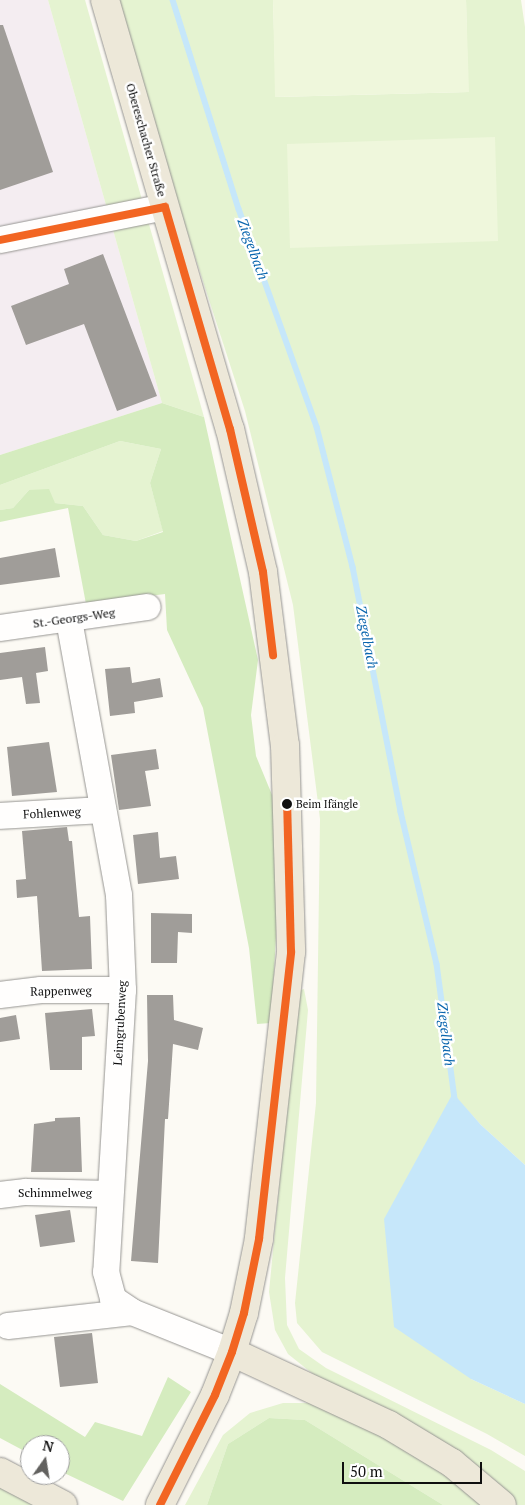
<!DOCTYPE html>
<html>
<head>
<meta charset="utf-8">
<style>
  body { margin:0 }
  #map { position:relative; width:525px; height:1505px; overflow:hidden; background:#fcfaf4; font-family:"PT Serif",serif }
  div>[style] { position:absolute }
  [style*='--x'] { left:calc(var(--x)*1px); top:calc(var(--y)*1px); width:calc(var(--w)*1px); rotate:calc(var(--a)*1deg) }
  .industrial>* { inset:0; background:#f4edf1 }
  .green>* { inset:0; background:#e5f3d1 }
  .forest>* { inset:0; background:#d5ecbf }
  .pitch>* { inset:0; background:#eff7dc }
  .water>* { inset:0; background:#c6e7fa }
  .stream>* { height:5.5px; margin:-2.75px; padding:0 2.75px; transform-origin:2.75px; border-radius:2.75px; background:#c6e7fa }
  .building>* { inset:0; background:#a09d99 }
  .roads { filter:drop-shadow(0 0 1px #969592) drop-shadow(0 0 1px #969592) }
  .minor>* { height:26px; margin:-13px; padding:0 13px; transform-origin:13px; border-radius:13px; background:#fffefd }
  .major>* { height:28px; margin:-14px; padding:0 14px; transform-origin:14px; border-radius:14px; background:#ede8d9 }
  .bus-1>* { height:8px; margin:-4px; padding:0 4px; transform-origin:4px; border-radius:4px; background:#f26522 }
  .dots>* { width:14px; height:14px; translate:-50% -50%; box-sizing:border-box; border:2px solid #fff; border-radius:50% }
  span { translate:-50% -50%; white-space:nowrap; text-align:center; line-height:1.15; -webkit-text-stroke:5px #fff; paint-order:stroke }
  .bus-label { font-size:11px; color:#0f0f0f }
  .left { translate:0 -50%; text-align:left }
  .street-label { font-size:12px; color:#0f0f0f }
  .water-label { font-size:14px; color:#0a66ae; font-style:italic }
  .north { position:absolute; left:20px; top:1435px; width:50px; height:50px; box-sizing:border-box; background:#fff; border:1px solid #9f9f9f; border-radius:50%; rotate:13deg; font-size:14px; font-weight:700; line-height:20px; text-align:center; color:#0f0f0f }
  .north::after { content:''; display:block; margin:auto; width:18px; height:22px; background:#62615f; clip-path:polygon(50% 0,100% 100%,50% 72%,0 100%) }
  .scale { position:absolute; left:342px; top:1462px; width:140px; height:22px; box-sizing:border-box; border:2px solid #0f0f0f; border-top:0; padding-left:6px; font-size:15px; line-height:18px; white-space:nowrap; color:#0f0f0f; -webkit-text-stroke:4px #fff; paint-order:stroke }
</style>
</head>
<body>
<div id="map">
  <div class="industrial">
    <i style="clip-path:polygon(0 0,48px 0,162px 403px,0 455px)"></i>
  </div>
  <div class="green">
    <i style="clip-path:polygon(48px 0,85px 0,204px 417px,162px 403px)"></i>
    <i style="clip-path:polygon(118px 0,273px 0,276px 97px,468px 92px,466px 0,521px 0,525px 27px,525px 1165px,481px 1125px,453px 1094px,471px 1379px,525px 1404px,525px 1456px,487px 1434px,322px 1352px,297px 1323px,295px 1303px,316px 1103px,320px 819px,293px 605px,245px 411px,147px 108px)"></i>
    <i style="clip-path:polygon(120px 441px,161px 449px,150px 483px,163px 531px,136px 541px,103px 535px,83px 506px,55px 503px,29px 490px,13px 508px,0 510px,0 485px)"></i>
    <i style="clip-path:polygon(304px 989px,308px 1010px,285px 1278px,287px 1325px,299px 1349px,326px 1368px,491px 1450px,525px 1471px,525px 1505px,517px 1505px,490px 1476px,434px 1437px,318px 1378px,288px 1354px,275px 1330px,269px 1292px,298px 991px)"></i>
    <i style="clip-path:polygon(283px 1403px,311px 1403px,350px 1418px,442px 1469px,484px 1505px,443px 1505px,305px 1420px,269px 1418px,228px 1444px,207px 1505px,185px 1505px,223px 1435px,250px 1413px)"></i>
    <i style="clip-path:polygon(0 1487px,33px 1505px,0 1505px)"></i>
  </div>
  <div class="forest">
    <i style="clip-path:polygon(162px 403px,204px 417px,258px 660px,251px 715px,256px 756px,275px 802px,278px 903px,271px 1023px,257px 1024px,249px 948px,203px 708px,167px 630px,165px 594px,86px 604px,68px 508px,0 522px,0 510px,13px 508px,29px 490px,49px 489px,55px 503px,83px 506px,103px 535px,136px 541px,163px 532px,150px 483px,161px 449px,120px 441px,0 485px,0 455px)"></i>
    <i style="clip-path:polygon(168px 1377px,191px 1392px,123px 1501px,60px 1471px,60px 1445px,30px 1445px,30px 1454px,0 1438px,0 1384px,85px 1437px,95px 1422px,142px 1436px)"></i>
    <i style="clip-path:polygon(269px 1418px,305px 1420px,443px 1505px,207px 1505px,228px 1444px)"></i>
  </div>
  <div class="pitch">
    <i style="clip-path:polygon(273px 0,466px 0,469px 92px,275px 97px)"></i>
    <i style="clip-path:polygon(495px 137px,498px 241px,290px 248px,287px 144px)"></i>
  </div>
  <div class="water">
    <i style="clip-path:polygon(453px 1093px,481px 1125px,525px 1165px,525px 1404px,471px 1379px,394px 1327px,384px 1219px)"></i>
  </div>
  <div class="stream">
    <i style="--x:173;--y:0;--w:219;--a:72.5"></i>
    <i style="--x:239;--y:209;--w:232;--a:70.3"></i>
    <i style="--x:317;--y:427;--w:145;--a:75.6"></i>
    <i style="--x:353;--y:567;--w:250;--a:78.9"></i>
    <i style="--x:401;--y:812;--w:156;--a:76.7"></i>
    <i style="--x:437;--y:964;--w:136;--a:82.4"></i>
  </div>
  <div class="building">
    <i style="clip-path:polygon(0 25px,3px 25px,53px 172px,0 190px)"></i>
    <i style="clip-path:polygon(103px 254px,157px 396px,117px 411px,84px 324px,26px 345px,11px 306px,69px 284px,64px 269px)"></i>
    <i style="clip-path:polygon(55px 548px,60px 577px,0 585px,0 558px)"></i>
    <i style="clip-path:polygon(45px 647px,48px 671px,36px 673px,40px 703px,26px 704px,22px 677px,0 680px,0 653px)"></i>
    <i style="clip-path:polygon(130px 667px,132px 683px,160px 678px,163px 697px,134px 702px,135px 713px,110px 716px,105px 669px)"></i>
    <i style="clip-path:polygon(49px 742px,57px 792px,12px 796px,7px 747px)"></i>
    <i style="clip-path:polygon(156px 749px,159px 769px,145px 771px,151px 806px,119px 810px,111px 755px)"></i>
    <i style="clip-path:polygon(67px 827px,69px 841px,72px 841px,79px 917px,90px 916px,92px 969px,42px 971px,37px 896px,17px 898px,16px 880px,26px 879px,22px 831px)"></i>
    <i style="clip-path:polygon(158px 832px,160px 858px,176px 856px,179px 879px,138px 884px,133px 835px)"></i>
    <i style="clip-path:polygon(151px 913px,192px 914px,192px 933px,178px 932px,177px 963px,151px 963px)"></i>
    <i style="clip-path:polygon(147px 995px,173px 995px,174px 1020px,203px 1028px,198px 1050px,173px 1044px,168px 1119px,165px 1119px,158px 1263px,131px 1261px,148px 1061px)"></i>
    <i style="clip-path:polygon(92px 1009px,95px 1036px,82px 1037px,82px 1070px,50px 1070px,45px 1013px)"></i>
    <i style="clip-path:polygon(16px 1015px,20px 1039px,0 1042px,0 1018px)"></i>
    <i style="clip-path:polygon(80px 1117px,82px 1172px,31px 1172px,34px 1124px,55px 1121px,55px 1118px)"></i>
    <i style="clip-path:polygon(70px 1210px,75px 1242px,40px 1247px,35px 1215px)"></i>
    <i style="clip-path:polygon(92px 1333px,98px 1383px,60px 1387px,54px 1337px)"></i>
  </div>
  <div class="roads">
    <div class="minor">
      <i style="--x:0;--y:240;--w:168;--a:-11.3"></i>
      <i style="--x:69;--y:620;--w:280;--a:79.7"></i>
      <i style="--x:119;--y:895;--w:95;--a:87.6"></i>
      <i style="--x:123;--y:990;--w:283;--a:93.4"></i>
      <i style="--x:106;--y:1272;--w:28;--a:75"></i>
      <i style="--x:113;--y:1299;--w:23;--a:34"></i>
      <i style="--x:132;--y:1312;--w:108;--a:21.8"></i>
      <i style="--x:0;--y:628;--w:149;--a:-8.1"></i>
      <i style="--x:0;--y:816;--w:103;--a:-3.3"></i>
      <i style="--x:0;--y:995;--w:41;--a:-7"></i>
      <i style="--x:41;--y:990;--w:82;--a:0"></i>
      <i style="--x:0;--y:1195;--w:26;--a:-7"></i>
      <i style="--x:26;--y:1192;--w:84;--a:1.4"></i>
      <i style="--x:8;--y:1326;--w:125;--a:-6.4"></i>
    </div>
    <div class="major">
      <i style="--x:105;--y:0;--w:447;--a:73.8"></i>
      <i style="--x:230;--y:429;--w:147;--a:77"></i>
      <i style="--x:263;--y:572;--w:174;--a:82.8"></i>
      <i style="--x:285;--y:745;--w:207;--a:88.3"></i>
      <i style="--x:291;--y:952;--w:289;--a:96.4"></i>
      <i style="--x:259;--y:1239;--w:76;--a:101.5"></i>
      <i style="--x:244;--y:1313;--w:41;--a:107.1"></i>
      <i style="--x:232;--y:1352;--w:46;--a:111.6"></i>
      <i style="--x:215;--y:1395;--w:123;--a:116.6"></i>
      <i style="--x:232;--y:1352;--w:173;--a:24.9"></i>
      <i style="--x:389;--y:1425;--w:74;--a:31.1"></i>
      <i style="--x:452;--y:1463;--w:65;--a:40"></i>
      <i style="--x:0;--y:1472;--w:71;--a:27.6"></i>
    </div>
  </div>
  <div class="bus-1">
    <i style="--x:0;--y:240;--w:168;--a:-11.3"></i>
    <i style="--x:165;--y:207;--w:231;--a:73.7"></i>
    <i style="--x:230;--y:429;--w:147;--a:77"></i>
    <i style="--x:263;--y:572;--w:84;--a:83.1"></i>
    <i style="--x:160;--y:1505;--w:123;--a:-63.4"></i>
    <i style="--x:215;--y:1395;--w:46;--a:-68.4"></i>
    <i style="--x:232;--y:1352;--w:41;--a:-72.9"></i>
    <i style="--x:244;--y:1313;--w:76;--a:-78.5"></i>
    <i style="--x:259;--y:1239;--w:289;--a:-83.6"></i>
    <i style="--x:291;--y:952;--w:148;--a:-91.5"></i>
  </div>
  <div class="dots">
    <i style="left:287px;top:804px;background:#0f0f0f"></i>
  </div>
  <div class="bus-label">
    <span class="left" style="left:296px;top:804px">Beim Ifängle</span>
  </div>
  <div class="street-label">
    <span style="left:146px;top:140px;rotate:74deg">Obereschacher Straße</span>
    <span style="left:74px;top:618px;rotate:-8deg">St.-Georgs-Weg</span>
    <span style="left:52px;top:813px;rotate:-3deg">Fohlenweg</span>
    <span style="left:61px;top:991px;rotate:-1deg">Rappenweg</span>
    <span style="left:120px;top:1023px;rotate:-87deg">Leimgrubenweg</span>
    <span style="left:55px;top:1193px">Schimmelweg</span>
  </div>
  <div class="water-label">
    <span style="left:253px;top:249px;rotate:70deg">Ziegelbach</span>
    <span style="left:367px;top:637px;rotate:79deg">Ziegelbach</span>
    <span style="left:446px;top:1034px;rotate:83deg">Ziegelbach</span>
  </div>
  <div class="north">N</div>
  <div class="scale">50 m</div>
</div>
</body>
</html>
